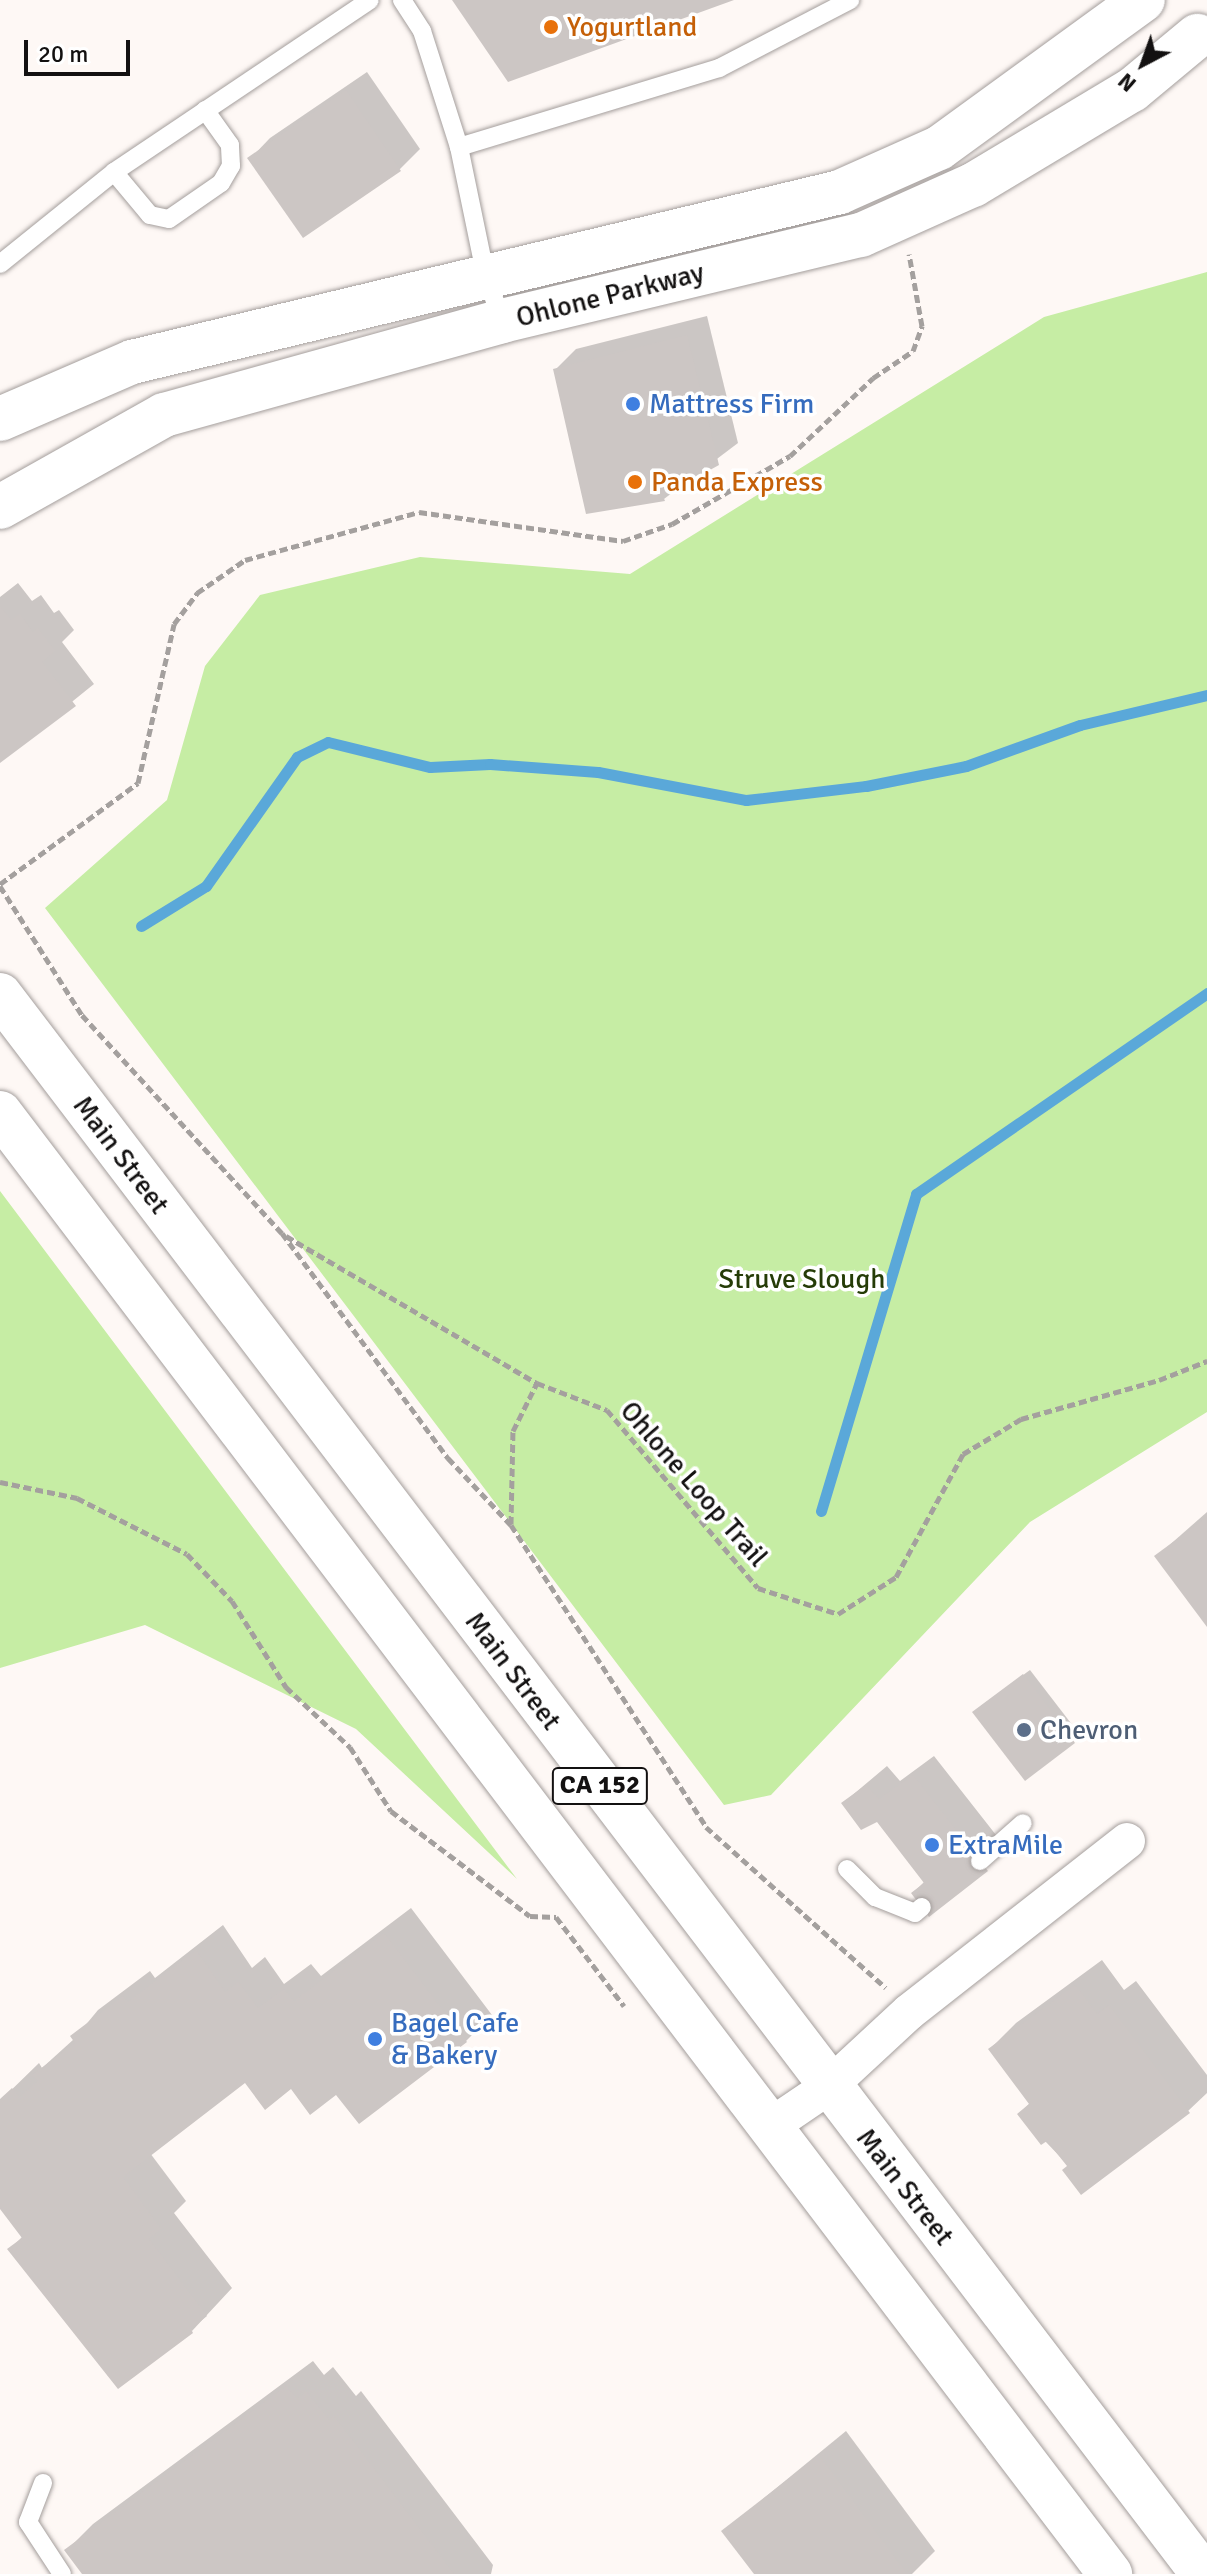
<!DOCTYPE html>
<html>
<head>
<meta charset="utf-8">
<style>
  body { margin:0 }
  #map { position:relative; width:1207px; height:2574px; overflow:hidden; background:#fef8f5; font-family:Signika,sans-serif }
  div>[style] { position:absolute }
  [style*='--x'] { left:calc(var(--x)*1px); top:calc(var(--y)*1px); width:calc(var(--w)*1px); rotate:calc(var(--a)*1deg) }
  .green>* { inset:0; background:#c6eda4 }
  .shadow>* { inset:0; background:#0003 }
  .stream>* { height:11px; margin:-5.5px; padding:0 5.5px; transform-origin:5.5px; border-radius:5.5px; background:#5aa8d9 }
  .building>* { inset:0; background:#ccc6c4 }
  .path>* { height:5px; margin-top:-2.5px; transform-origin:0; background:repeating-linear-gradient(90deg,#a4a09e 0 8px,transparent 0 12px) }
  .roads { filter:drop-shadow(0 0 2px #a49e9c) drop-shadow(0 0 2px #a49e9c) }
  .service>* { height:18px; margin:-9px; padding:0 9px; transform-origin:9px; border-radius:9px; background:#fff }
  .minor>* { height:36px; margin:-18px; padding:0 18px; transform-origin:18px; border-radius:18px; background:#fff }
  .secondary>* { height:44px; margin:-22px; padding:0 22px; transform-origin:22px; border-radius:22px; background:#fff }
  .primary>* { height:44px; margin:-22px; padding:0 22px; transform-origin:22px; border-radius:22px; background:#fff }
  .dots>* { width:22px; height:22px; translate:-50% -50%; box-sizing:border-box; border:4px solid #fff; border-radius:50% }
  span { translate:-50% -50%; white-space:nowrap; text-align:center; line-height:1.15; -webkit-text-stroke:7px #fff; paint-order:stroke }
  .shield-label span { padding:2px 6px; background:#fff; border:2px solid; border-radius:6px; -webkit-text-stroke-width:0 }
  .shield-label { font-size:26px; color:#131111; font-weight:700 }
  .food-label { font-size:28px; color:#c56008 }
  .left { translate:0 -50%; text-align:left }
  .street-label { font-size:28px; color:#131111 }
  .shop-label { font-size:28px; color:#366cbe }
  .park-label { font-size:28px; color:#253c07 }
  .service-label { font-size:28px; color:#4e5e75 }
  .north { position:absolute; left:1103px; top:24px; width:80px; height:80px; -webkit-text-stroke:6px #fff; paint-order:stroke; rotate:221deg; font-size:22px; font-weight:700; line-height:32px; text-align:center; color:#131111 }
  .north::after { content:''; display:block; margin:auto; width:28px; height:36px; background:#131111; clip-path:polygon(50% 0,100% 100%,50% 72%,0 100%) }
  .scale { position:absolute; left:24px; top:40px; width:106px; height:36px; box-sizing:border-box; border:4px solid #131111; border-top:0; padding-left:10px; font-size:24px; line-height:28px; white-space:nowrap; color:#131111; -webkit-text-stroke:6px #fff; paint-order:stroke }
</style>
</head>
<body>
<div id="map">
  <div class="green">
    <i style="clip-path:polygon(1207px 272px,1207px 1412px,1030px 1522px,771px 1795px,724px 1805px,45px 908px,167px 800px,205px 666px,260px 595px,420px 557px,630px 574px,1044px 317px)"></i>
    <i style="clip-path:polygon(0 1191px,517px 1879px,356px 1729px,145px 1625px,0 1668px)"></i>
  </div>
  <div class="shadow">
    <i style="clip-path:polygon(367px 72px,420px 149px,400px 169px,303px 235px,250px 159px,270px 138px)"></i>
    <i style="clip-path:polygon(707px 316px,738px 443px,664px 499px,556px 369px,576px 349px)"></i>
    <i style="clip-path:polygon(18px 583px,32px 601px,41px 595px,54px 613px,59px 610px,74px 630px,62px 642px,94px 684px,0 760px,0 597px)"></i>
    <i style="clip-path:polygon(1207px 1512px,1207px 1624px,1157px 1556px)"></i>
    <i style="clip-path:polygon(1030px 1670px,1080px 1735px,1073px 1742px,981px 1706px)"></i>
    <i style="clip-path:polygon(934px 1756px,1007px 1849px,929px 1914px,913px 1893px,925px 1881px,878px 1820px,843px 1803px,887px 1766px,900px 1781px)"></i>
    <i style="clip-path:polygon(411px 1908px,492px 2015px,466px 2041px,336px 2093px,246px 2080px,150px 2153px,186px 2201px,174px 2213px,232px 2288px,192px 2331px,10px 2249px,23px 2236px,0 2206px,0 2101px,39px 2063px,42px 2068px,74px 2039px,98px 2010px,150px 1971px,155px 1978px,223px 1925px,252px 1968px,265px 1957px,284px 1984px,311px 1964px,321px 1976px)"></i>
    <i style="clip-path:polygon(1102px 1960px,1124px 1990px,1136px 1981px,1207px 2075px,1207px 2093px,1188px 2111px,1069px 2166px,1019px 2114px,1030px 2103px,990px 2049px,1016px 2023px)"></i>
    <i style="clip-path:polygon(313px 2361px,324px 2375px,333px 2367px,356px 2396px,361px 2391px,493px 2565px,491px 2574px,85px 2574px,67px 2550px,93px 2524px)"></i>
    <i style="clip-path:polygon(846px 2431px,935px 2551px,912px 2574px,756px 2574px,724px 2531px)"></i>
  </div>
  <div class="stream">
    <i style="--x:141;--y:926;--w:76;--a:-31.6"></i>
    <i style="--x:206;--y:886;--w:158;--a:-54.8"></i>
    <i style="--x:297;--y:757;--w:34;--a:-26"></i>
    <i style="--x:328;--y:742;--w:105;--a:13.8"></i>
    <i style="--x:430;--y:767;--w:60;--a:-2.9"></i>
    <i style="--x:490;--y:764;--w:108;--a:4.2"></i>
    <i style="--x:598;--y:772;--w:151;--a:10.7"></i>
    <i style="--x:746;--y:800;--w:121;--a:-6.7"></i>
    <i style="--x:866;--y:786;--w:102;--a:-11.3"></i>
    <i style="--x:966;--y:766;--w:121;--a:-19.8"></i>
    <i style="--x:1080;--y:725;--w:130;--a:-13.3"></i>
    <i style="--x:821;--y:1511;--w:331;--a:-73.3"></i>
    <i style="--x:916;--y:1194;--w:354;--a:-34.6"></i>
  </div>
  <div class="building">
    <i style="clip-path:polygon(452px 0,734px 0,508px 82px)"></i>
    <i style="clip-path:polygon(346px 90px,401px 171px,303px 238px,247px 158px)"></i>
    <i style="clip-path:polygon(687px 335px,719px 465px,663px 496px,665px 501px,586px 514px,553px 369px)"></i>
    <i style="clip-path:polygon(0 606px,11px 620px,20px 614px,33px 632px,38px 628px,55px 651px,42px 662px,76px 706px,0 763px)"></i>
    <i style="clip-path:polygon(1207px 1517px,1207px 1627px,1154px 1556px)"></i>
    <i style="clip-path:polygon(1023px 1674px,1075px 1743px,1025px 1781px,972px 1712px)"></i>
    <i style="clip-path:polygon(913px 1775px,988px 1871px,929px 1917px,911px 1893px,924px 1883px,877px 1822px,861px 1830px,841px 1803px,866px 1785px,879px 1799px)"></i>
    <i style="clip-path:polygon(384px 1933px,467px 2042px,359px 2124px,336px 2095px,310px 2115px,291px 2089px,265px 2110px,245px 2083px,123px 2177px,161px 2229px,149px 2239px,207px 2316px,191px 2329px,193px 2333px,118px 2389px,7px 2249px,22px 2238px,0 2209px,0 2099px,12px 2088px,19px 2097px,38px 2081px,32px 2075px,75px 2043px,70px 2036px,123px 1996px,128px 2002px,196px 1950px,225px 1992px,238px 1982px,258px 2008px,284px 1989px,294px 2001px)"></i>
    <i style="clip-path:polygon(1075px 1985px,1097px 2014px,1109px 2005px,1190px 2113px,1081px 2195px,1062px 2170px,1067px 2166px,1047px 2141px,1041px 2145px,1017px 2114px,1029px 2104px,988px 2049px)"></i>
    <i style="clip-path:polygon(286px 2386px,297px 2399px,306px 2391px,329px 2420px,334px 2416px,454px 2574px,82px 2574px,64px 2550px)"></i>
    <i style="clip-path:polygon(819px 2455px,907px 2574px,754px 2574px,721px 2531px)"></i>
  </div>
  <div class="path">
    <i style="--x:0;--y:884;--w:171;--a:-36.2"></i>
    <i style="--x:138;--y:783;--w:163;--a:-77.2"></i>
    <i style="--x:174;--y:624;--w:39;--a:-53"></i>
    <i style="--x:197;--y:593;--w:58;--a:-34.5"></i>
    <i style="--x:245;--y:560;--w:180;--a:-15.4"></i>
    <i style="--x:419;--y:512;--w:206;--a:8.1"></i>
    <i style="--x:623;--y:541;--w:52;--a:-19.1"></i>
    <i style="--x:672;--y:524;--w:136;--a:-30"></i>
    <i style="--x:790;--y:456;--w:114;--a:-43.2"></i>
    <i style="--x:873;--y:378;--w:48;--a:-34"></i>
    <i style="--x:913;--y:351;--w:27;--a:-70"></i>
    <i style="--x:922;--y:326;--w:73;--a:-100.2"></i>
    <i style="--x:0;--y:886;--w:153;--a:57.6"></i>
    <i style="--x:82;--y:1015;--w:296;--a:47.5"></i>
    <i style="--x:282;--y:1233;--w:280;--a:53.6"></i>
    <i style="--x:448;--y:1458;--w:92;--a:46.8"></i>
    <i style="--x:511;--y:1525;--w:359;--a:57.1"></i>
    <i style="--x:706;--y:1827;--w:241;--a:41.8"></i>
    <i style="--x:286;--y:1236;--w:291;--a:30.4"></i>
    <i style="--x:537;--y:1383;--w:75;--a:21.1"></i>
    <i style="--x:607;--y:1410;--w:233;--a:49.7"></i>
    <i style="--x:758;--y:1588;--w:84;--a:18"></i>
    <i style="--x:838;--y:1614;--w:69;--a:-32.5"></i>
    <i style="--x:896;--y:1577;--w:140;--a:-61.4"></i>
    <i style="--x:963;--y:1454;--w:68;--a:-31.1"></i>
    <i style="--x:1021;--y:1419;--w:143;--a:-15.8"></i>
    <i style="--x:1159;--y:1380;--w:52;--a:-21.6"></i>
    <i style="--x:0;--y:1482;--w:79;--a:11.7"></i>
    <i style="--x:77;--y:1498;--w:123;--a:27"></i>
    <i style="--x:187;--y:1554;--w:65;--a:46.2"></i>
    <i style="--x:232;--y:1601;--w:102;--a:57.9"></i>
    <i style="--x:286;--y:1687;--w:88;--a:43.2"></i>
    <i style="--x:350;--y:1747;--w:76;--a:57.4"></i>
    <i style="--x:391;--y:1811;--w:174;--a:37.1"></i>
    <i style="--x:530;--y:1916;--w:26;--a:2"></i>
    <i style="--x:556;--y:1917;--w:112;--a:52.6"></i>
    <i style="--x:511;--y:1524;--w:93;--a:-88.8"></i>
    <i style="--x:513;--y:1431;--w:54;--a:-63.4"></i>
  </div>
  <div class="roads">
    <div class="service">
      <i style="--x:402;--y:0;--w:37;--a:57"></i>
      <i style="--x:422;--y:31;--w:122;--a:72.3"></i>
      <i style="--x:459;--y:147;--w:129;--a:78.3"></i>
      <i style="--x:485;--y:273;--w:51;--a:70.5"></i>
      <i style="--x:459;--y:147;--w:272;--a:-16.9"></i>
      <i style="--x:719;--y:68;--w:148;--a:-27.4"></i>
      <i style="--x:114;--y:172;--w:56;--a:50.1"></i>
      <i style="--x:150;--y:215;--w:19;--a:12"></i>
      <i style="--x:169;--y:219;--w:63;--a:-34.7"></i>
      <i style="--x:221;--y:183;--w:20;--a:-60"></i>
      <i style="--x:231;--y:166;--w:21;--a:-93"></i>
      <i style="--x:230;--y:145;--w:43;--a:-125.5"></i>
      <i style="--x:0;--y:264;--w:146;--a:-38.9"></i>
      <i style="--x:114;--y:172;--w:308;--a:-33.9"></i>
      <i style="--x:980;--y:1861;--w:57;--a:-41.5"></i>
      <i style="--x:847;--y:1869;--w:40;--a:45"></i>
      <i style="--x:875;--y:1897;--w:43;--a:21.8"></i>
      <i style="--x:915;--y:1913;--w:9;--a:-41"></i>
      <i style="--x:43;--y:2483;--w:42;--a:111"></i>
      <i style="--x:28;--y:2522;--w:62;--a:56.8"></i>
    </div>
    <div class="minor">
      <i style="--x:769;--y:2127;--w:71;--a:-34.1"></i>
      <i style="--x:828;--y:2087;--w:110;--a:-42.8"></i>
      <i style="--x:909;--y:2012;--w:277;--a:-38.1"></i>
    </div>
    <div class="secondary">
      <i style="--x:0;--y:419;--w:144;--a:-23.4"></i>
      <i style="--x:132;--y:362;--w:728;--a:-13.5"></i>
      <i style="--x:840;--y:192;--w:108;--a:-24"></i>
      <i style="--x:939;--y:148;--w:252;--a:-36"></i>
      <i style="--x:0;--y:507;--w:188;--a:-29.3"></i>
      <i style="--x:164;--y:415;--w:351;--a:-15.5"></i>
      <i style="--x:502;--y:321;--w:369;--a:-13.5"></i>
      <i style="--x:861;--y:235;--w:123;--a:-24.1"></i>
      <i style="--x:973;--y:185;--w:185;--a:-30.9"></i>
      <i style="--x:1132;--y:90;--w:85;--a:-39.7"></i>
    </div>
    <div class="primary">
      <i style="--x:0;--y:995;--w:1985;--a:52.7"></i>
      <i style="--x:0;--y:1113;--w:1835;--a:52.77"></i>
    </div>
  </div>
  <div class="dots">
    <i style="left:551px;top:27px;background:#e8710a"></i>
    <i style="left:633px;top:404px;background:#3f7fe0"></i>
    <i style="left:635px;top:482px;background:#e8710a"></i>
    <i style="left:1024px;top:1730px;background:#5c6f8a"></i>
    <i style="left:932px;top:1845px;background:#3f7fe0"></i>
    <i style="left:375px;top:2039px;background:#3f7fe0"></i>
  </div>
  <div class="shield-label">
    <span style="left:600px;top:1786px">CA 152</span>
  </div>
  <div class="food-label">
    <span class="left" style="left:567px;top:27px">Yogurtland</span>
    <span class="left" style="left:651px;top:482px">Panda Express</span>
  </div>
  <div class="street-label">
    <span style="left:610px;top:295px;rotate:-14deg">Ohlone Parkway</span>
    <span style="left:121px;top:1155px;rotate:53deg">Main Street</span>
    <span style="left:694px;top:1484px;rotate:49deg">Ohlone Loop Trail</span>
    <span style="left:513px;top:1671px;rotate:53deg">Main Street</span>
    <span style="left:905px;top:2187px;rotate:52deg">Main Street</span>
  </div>
  <div class="shop-label">
    <span class="left" style="left:649px;top:404px">Mattress Firm</span>
    <span class="left" style="left:948px;top:1845px">ExtraMile</span>
    <span class="left" style="left:391px;top:2039px">Bagel Cafe<br>&amp; Bakery</span>
  </div>
  <div class="park-label">
    <span style="left:802px;top:1279px">Struve Slough</span>
  </div>
  <div class="service-label">
    <span class="left" style="left:1040px;top:1730px">Chevron</span>
  </div>
  <div class="north">N</div>
  <div class="scale">20 m</div>
</div>
</body>
</html>
